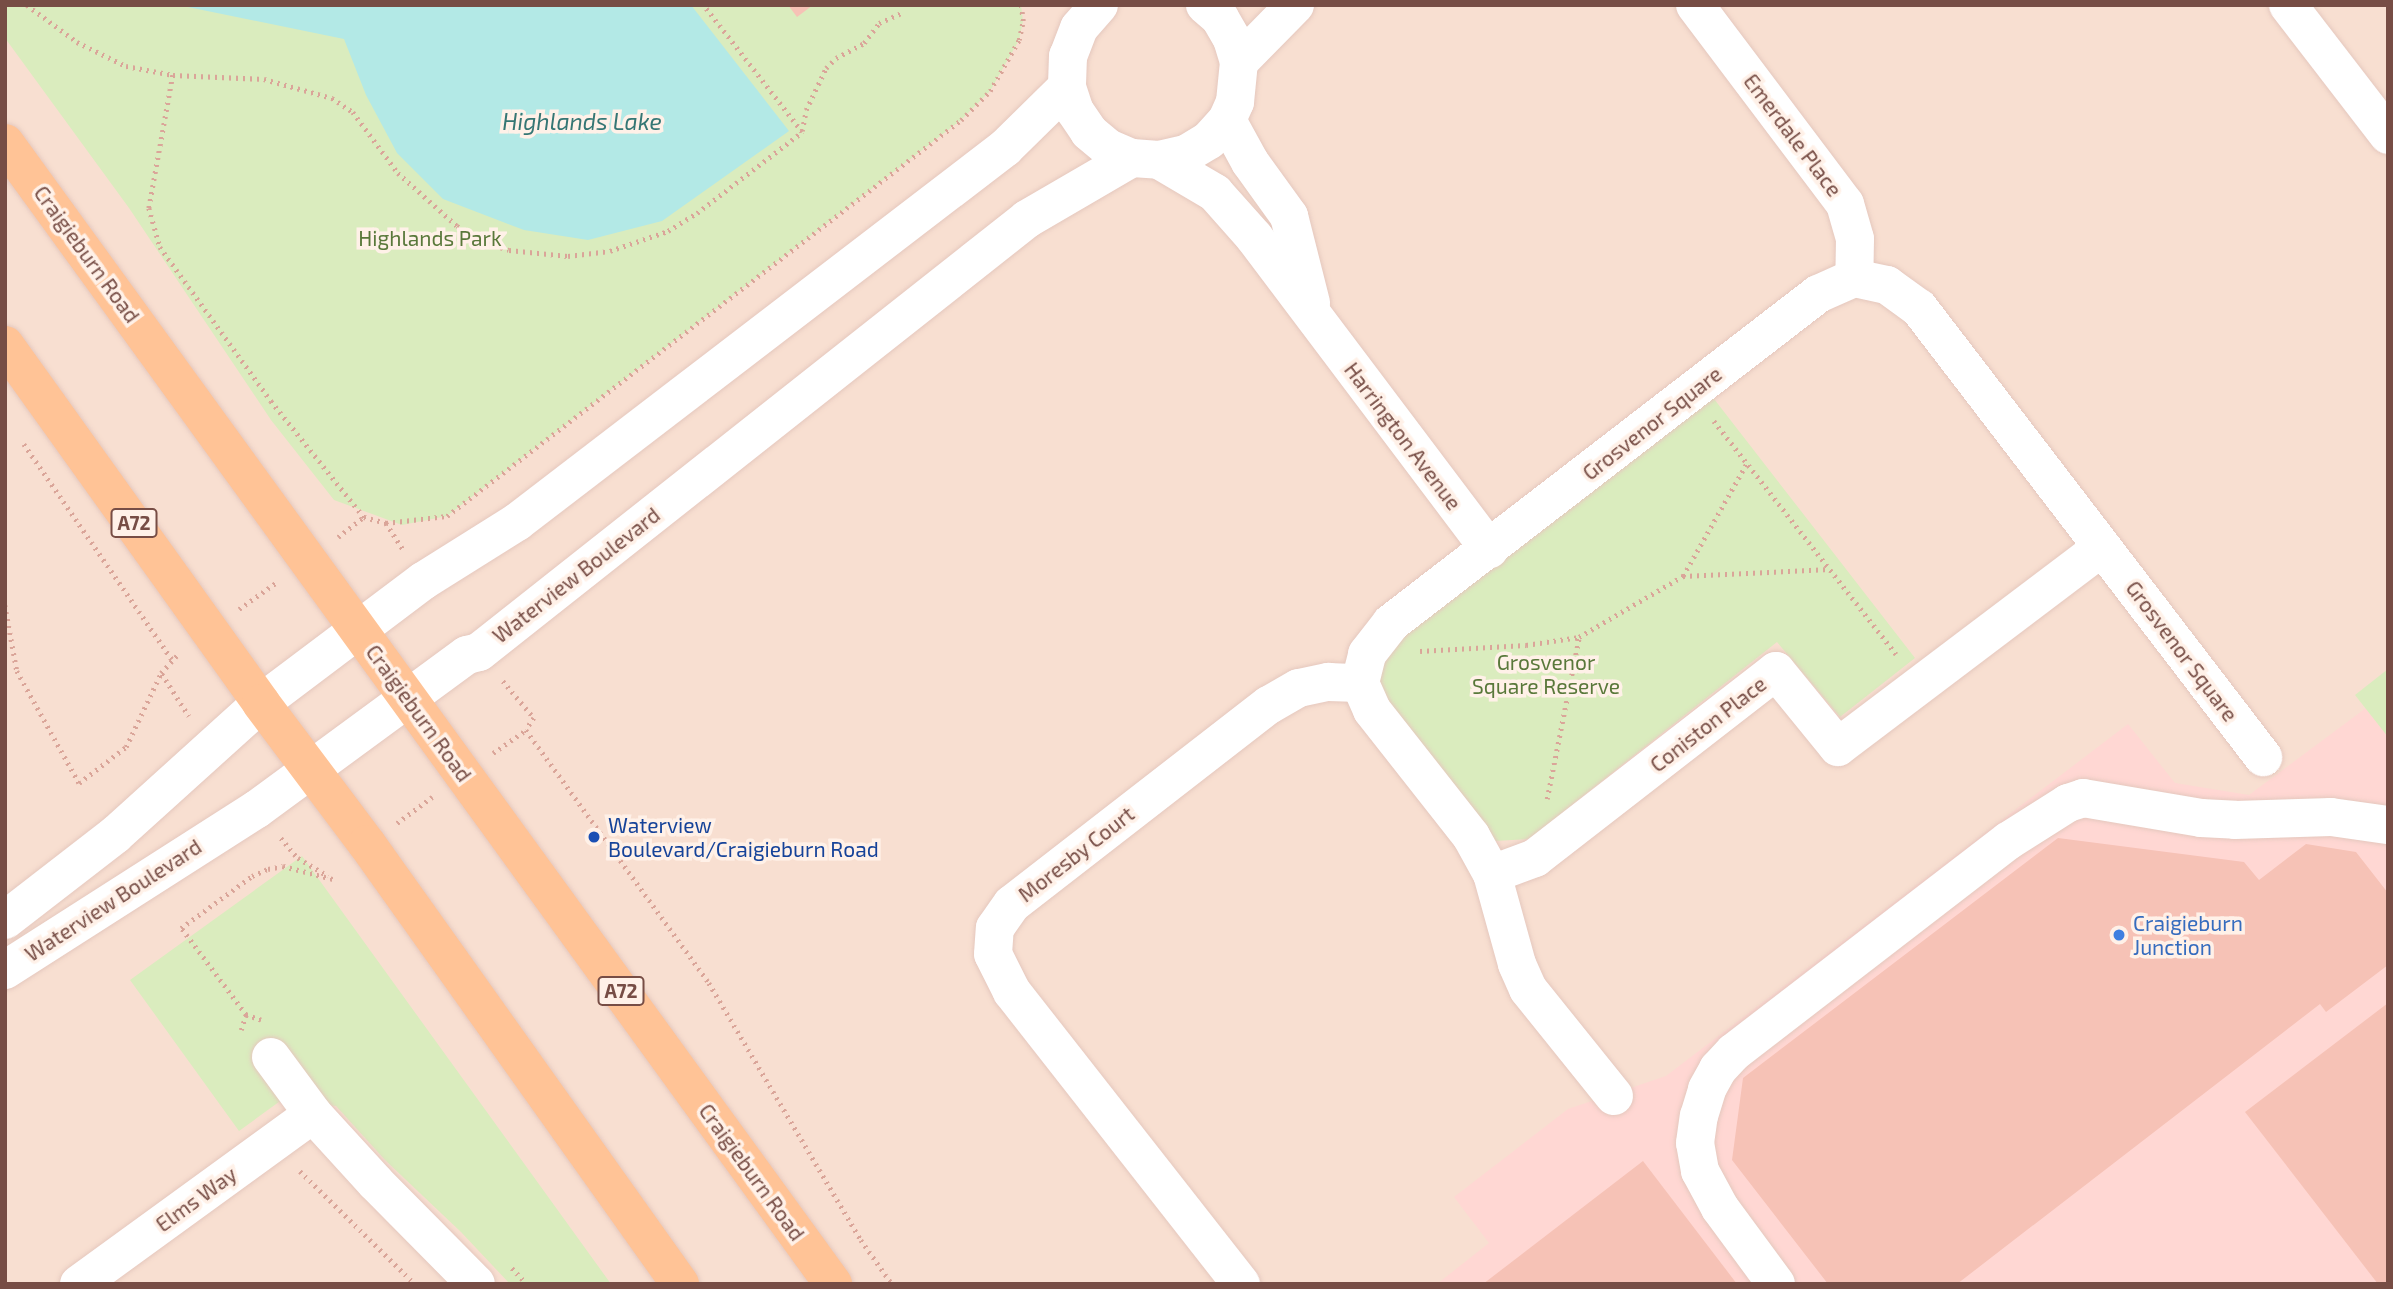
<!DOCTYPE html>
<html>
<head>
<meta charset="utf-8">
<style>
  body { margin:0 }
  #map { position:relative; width:2393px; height:1289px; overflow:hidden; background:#feece0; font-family:"Exo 2",sans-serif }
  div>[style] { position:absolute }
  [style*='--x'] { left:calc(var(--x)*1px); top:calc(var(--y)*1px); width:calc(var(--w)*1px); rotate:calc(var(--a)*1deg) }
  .residential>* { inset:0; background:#f8dfd1 }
  .commercial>* { inset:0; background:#ffd7d3 }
  .green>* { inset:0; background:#daecbe }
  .water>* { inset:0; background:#b3e9e6 }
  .building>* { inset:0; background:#f6c2b6 }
  .path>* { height:4.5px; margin-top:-2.25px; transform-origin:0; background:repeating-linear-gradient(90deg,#daa599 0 2px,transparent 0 7px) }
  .roads { filter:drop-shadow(0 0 2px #e5c8be) drop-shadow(0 0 2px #e5c8be) }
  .minor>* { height:38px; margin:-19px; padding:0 19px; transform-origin:19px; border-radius:19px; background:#fff }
  .major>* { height:38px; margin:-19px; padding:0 19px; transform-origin:19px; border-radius:19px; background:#ffc396 }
  .dots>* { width:19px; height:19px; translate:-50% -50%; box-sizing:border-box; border:4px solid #fff1e8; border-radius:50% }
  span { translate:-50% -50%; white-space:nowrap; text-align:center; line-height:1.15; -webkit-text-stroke:7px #fff1e8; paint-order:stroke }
  .shield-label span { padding:2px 5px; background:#fff1e8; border:2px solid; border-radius:5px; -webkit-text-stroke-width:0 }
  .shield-label { font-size:19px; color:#774d45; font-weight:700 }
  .street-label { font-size:21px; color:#774d45 }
  .park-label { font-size:21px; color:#59783a }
  .transit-label { font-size:21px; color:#164399 }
  .left { translate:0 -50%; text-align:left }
  .shop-label { font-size:21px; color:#366cbe }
  .water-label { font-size:23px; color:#357674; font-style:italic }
  .frame { position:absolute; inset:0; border:7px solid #774d45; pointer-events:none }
</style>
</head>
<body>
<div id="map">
  <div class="residential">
    <i style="clip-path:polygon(5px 5px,2388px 5px,2388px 1284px,5px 1284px)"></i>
  </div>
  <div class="commercial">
    <i style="clip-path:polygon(2366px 708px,2388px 737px,2388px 1284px,1437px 1284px,1489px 1243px,1454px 1197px,1568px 1109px,1666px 1076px,2128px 724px,2175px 783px,2249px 795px)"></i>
  </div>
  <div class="green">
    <i style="clip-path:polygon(5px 5px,1021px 5px,1023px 21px,1019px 40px,990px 91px,961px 120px,447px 516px,402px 525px,334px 500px,271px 420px,129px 208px,5px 38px)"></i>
    <i style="clip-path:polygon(1711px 395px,1915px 658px,1840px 717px,1777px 642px,1529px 839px,1494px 841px,1374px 684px,1390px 647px)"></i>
    <i style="clip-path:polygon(2388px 669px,2388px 737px,2355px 695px)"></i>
    <i style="clip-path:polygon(302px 856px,611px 1284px,510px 1284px,461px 1232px,385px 1160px,336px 1106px,283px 1099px,239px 1131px,130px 980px)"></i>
  </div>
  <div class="water">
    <i style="clip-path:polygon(178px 5px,691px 5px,789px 131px,662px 221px,588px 240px,524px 230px,443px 199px,397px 153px,366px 95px,344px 39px)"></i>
  </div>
  <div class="building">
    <i style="clip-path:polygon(788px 5px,813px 5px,797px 17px)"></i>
    <i style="clip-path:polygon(2058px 838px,2244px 862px,2259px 880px,2306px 844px,2356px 852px,2388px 893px,2388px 965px,2326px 1012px,2320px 1004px,1957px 1284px,1828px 1284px,1732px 1160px,1743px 1078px)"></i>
    <i style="clip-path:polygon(2388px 1003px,2388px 1284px,2378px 1284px,2245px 1112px)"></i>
    <i style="clip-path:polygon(1643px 1161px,1737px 1284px,1483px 1284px)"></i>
  </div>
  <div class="path">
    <i style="--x:27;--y:5;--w:62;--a:36.5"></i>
    <i style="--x:77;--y:42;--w:55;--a:26.1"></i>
    <i style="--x:126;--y:66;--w:48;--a:10.8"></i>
    <i style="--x:173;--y:75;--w:91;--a:2.5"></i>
    <i style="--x:264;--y:79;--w:71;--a:15.6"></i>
    <i style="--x:332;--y:98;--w:25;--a:34"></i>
    <i style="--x:353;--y:112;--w:76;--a:53.6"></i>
    <i style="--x:398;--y:173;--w:79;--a:41.9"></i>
    <i style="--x:457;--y:226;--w:28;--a:32"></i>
    <i style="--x:481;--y:241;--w:29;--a:18"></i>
    <i style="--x:509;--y:250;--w:59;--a:5.8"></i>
    <i style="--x:568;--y:256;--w:42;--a:-6.8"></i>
    <i style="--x:610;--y:251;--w:61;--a:-19"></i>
    <i style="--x:668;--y:231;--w:34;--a:-32"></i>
    <i style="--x:697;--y:213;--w:133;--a:-37.6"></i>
    <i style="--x:802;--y:132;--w:161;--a:-127.9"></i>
    <i style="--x:173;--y:75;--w:135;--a:100.2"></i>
    <i style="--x:149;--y:208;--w:41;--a:74.2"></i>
    <i style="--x:160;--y:247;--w:190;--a:54.2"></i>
    <i style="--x:271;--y:401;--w:149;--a:51.3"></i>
    <i style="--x:364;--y:517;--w:23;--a:15"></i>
    <i style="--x:386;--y:523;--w:61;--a:-6.5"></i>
    <i style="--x:447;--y:516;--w:649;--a:-37.61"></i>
    <i style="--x:961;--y:120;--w:41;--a:-45"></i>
    <i style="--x:990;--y:91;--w:59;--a:-60.4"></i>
    <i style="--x:1019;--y:40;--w:19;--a:-78"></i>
    <i style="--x:1023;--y:21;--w:16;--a:-97"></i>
    <i style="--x:802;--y:131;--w:21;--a:-79"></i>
    <i style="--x:806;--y:110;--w:47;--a:-64.5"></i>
    <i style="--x:826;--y:68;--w:14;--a:-45"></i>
    <i style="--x:836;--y:58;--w:32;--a:-28"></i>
    <i style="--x:864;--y:43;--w:25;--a:-53"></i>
    <i style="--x:879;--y:23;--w:24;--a:-24"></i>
    <i style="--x:1714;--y:421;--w:296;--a:52"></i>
    <i style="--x:24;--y:444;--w:261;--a:55.5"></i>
    <i style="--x:386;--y:523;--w:31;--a:57"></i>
    <i style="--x:338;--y:537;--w:33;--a:-38"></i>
    <i style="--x:1683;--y:576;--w:130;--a:-60.5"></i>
    <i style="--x:5;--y:605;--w:67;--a:79.7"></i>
    <i style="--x:17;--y:671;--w:128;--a:61"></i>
    <i style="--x:79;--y:783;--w:59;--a:-37.5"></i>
    <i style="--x:126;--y:747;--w:82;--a:-64.7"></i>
    <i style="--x:161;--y:673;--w:25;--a:-48"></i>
    <i style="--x:239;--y:609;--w:47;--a:-35.4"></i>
    <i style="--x:1420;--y:651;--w:106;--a:-3.2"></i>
    <i style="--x:1526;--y:645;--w:54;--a:-8.6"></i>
    <i style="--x:1579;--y:637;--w:121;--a:-30.4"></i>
    <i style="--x:1683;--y:576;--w:147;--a:-2.7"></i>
    <i style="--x:162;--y:674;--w:50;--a:57.3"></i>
    <i style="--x:503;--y:681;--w:48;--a:50"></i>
    <i style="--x:534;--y:718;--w:14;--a:124"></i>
    <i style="--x:526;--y:730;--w:312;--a:54.1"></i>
    <i style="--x:709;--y:983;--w:299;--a:59.4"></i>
    <i style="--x:861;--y:1240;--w:54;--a:54.8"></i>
    <i style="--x:493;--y:753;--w:40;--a:-34.9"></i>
    <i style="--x:1547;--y:799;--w:165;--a:-78.8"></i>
    <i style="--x:397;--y:823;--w:44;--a:-36.6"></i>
    <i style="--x:281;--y:838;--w:26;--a:50"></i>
    <i style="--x:298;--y:858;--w:35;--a:31"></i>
    <i style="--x:261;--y:1020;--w:16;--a:-162"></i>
    <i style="--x:246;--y:1015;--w:109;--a:-126.8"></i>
    <i style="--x:181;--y:928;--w:88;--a:-36.2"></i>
    <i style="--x:252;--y:876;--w:17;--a:-24"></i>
    <i style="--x:268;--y:869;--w:15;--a:-11"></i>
    <i style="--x:283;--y:866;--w:52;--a:14.6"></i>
    <i style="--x:241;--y:1030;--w:16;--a:-72"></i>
    <i style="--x:300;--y:1171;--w:161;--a:44.5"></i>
    <i style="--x:512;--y:1268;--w:22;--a:47"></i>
  </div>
  <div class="roads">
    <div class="minor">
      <i style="--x:1099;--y:5;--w:30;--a:131"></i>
      <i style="--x:1079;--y:28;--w:30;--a:111"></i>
      <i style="--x:1068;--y:56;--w:31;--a:92"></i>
      <i style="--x:1067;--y:87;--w:25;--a:72"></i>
      <i style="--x:1075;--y:111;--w:25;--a:56"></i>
      <i style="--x:1089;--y:132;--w:25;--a:40"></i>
      <i style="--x:1108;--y:148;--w:26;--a:23"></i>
      <i style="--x:1132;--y:158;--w:27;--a:4"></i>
      <i style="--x:1159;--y:160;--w:28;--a:-13"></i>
      <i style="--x:1186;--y:154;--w:27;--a:-31"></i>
      <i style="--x:1209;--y:140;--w:27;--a:-48"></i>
      <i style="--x:1227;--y:120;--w:20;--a:-66"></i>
      <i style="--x:1235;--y:102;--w:40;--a:-84.3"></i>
      <i style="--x:1239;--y:62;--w:24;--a:-107"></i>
      <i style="--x:1232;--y:39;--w:24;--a:-120"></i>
      <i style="--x:1220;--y:18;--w:20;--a:-139"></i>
      <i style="--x:1695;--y:5;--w:249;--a:53"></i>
      <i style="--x:1845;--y:204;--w:36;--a:74"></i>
      <i style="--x:1855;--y:239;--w:39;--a:91"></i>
      <i style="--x:2288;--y:5;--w:164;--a:52.4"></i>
      <i style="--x:1239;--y:62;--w:80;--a:-45.5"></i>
      <i style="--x:1227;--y:120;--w:48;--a:61.3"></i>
      <i style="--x:1250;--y:162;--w:67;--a:54.2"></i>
      <i style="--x:1289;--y:216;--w:90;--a:75.8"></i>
      <i style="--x:1159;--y:160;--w:65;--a:30.5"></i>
      <i style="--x:1215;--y:193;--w:59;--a:48.4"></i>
      <i style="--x:1254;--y:237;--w:391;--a:53"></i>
      <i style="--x:1492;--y:874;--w:46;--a:-20.4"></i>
      <i style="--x:1535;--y:858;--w:305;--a:-37.8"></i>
      <i style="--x:1776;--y:671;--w:98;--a:50.8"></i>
      <i style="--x:1838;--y:747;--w:331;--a:-37.1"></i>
      <i style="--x:5;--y:920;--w:139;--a:-37.7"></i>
      <i style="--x:115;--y:835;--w:197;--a:-42.1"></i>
      <i style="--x:261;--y:703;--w:203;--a:-37"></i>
      <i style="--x:423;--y:581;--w:111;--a:-32.1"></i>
      <i style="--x:517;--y:522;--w:615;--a:-37.47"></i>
      <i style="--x:1005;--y:148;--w:87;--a:-44.5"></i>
      <i style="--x:5;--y:970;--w:299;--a:-32.6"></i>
      <i style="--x:257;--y:809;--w:260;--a:-36.3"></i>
      <i style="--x:467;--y:655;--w:12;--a:-14"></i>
      <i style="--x:479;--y:652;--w:698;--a:-38.31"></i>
      <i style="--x:1027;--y:219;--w:121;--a:-30.2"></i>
      <i style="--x:271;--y:1057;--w:71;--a:53.6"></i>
      <i style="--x:313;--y:1114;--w:93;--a:47.6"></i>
      <i style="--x:376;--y:1183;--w:142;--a:45.3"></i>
      <i style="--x:1614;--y:1096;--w:137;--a:-128.8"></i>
      <i style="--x:1528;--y:989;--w:27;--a:-114"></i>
      <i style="--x:1517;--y:964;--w:93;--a:-105.5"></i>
      <i style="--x:1492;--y:874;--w:43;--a:-118.9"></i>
      <i style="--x:1471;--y:836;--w:160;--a:-128.2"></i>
      <i style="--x:1372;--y:710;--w:30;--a:-114"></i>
      <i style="--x:1360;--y:683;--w:30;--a:-76"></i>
      <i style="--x:1367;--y:654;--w:39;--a:-52"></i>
      <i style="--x:1391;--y:623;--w:539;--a:-37.61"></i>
      <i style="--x:1818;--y:294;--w:39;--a:-24"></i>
      <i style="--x:1854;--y:278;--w:34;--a:12"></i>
      <i style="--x:1887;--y:285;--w:39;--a:36"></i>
      <i style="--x:1919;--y:308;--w:566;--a:52.54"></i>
      <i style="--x:79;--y:1284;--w:289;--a:-36"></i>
      <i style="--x:1241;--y:1284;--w:371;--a:-128.1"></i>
      <i style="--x:1012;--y:992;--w:42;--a:-116.6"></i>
      <i style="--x:993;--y:954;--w:26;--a:-86"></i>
      <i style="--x:995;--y:928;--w:29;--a:-55"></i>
      <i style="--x:1012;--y:904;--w:325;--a:-37.8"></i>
      <i style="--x:1269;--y:705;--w:34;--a:-30"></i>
      <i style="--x:1299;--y:688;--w:30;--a:-12"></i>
      <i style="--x:1328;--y:682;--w:32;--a:2"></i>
      <i style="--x:1776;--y:1284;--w:94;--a:-126.4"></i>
      <i style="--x:1720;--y:1208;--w:42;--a:-118.4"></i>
      <i style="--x:1700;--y:1171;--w:28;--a:-100"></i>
      <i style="--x:1695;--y:1143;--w:27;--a:-82"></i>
      <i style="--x:1699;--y:1116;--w:28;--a:-73"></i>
      <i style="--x:1707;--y:1089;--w:23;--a:-61"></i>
      <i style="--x:1718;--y:1069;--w:23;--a:-47"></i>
      <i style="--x:1734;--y:1052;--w:346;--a:-37.6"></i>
      <i style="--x:2008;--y:841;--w:71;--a:-32.3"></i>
      <i style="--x:2068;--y:803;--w:16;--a:-18"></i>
      <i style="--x:2083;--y:798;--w:120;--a:9.6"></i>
      <i style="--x:2201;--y:818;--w:34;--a:3"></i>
      <i style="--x:2235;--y:820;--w:96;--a:-1.8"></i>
      <i style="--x:2331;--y:817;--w:58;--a:8"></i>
    </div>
    <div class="major">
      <i style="--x:5;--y:143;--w:1410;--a:54.03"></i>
      <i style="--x:5;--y:345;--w:440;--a:54.4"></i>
      <i style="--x:261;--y:703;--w:176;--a:53.1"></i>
      <i style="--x:367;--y:844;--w:540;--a:54.57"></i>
    </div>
  </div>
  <div class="dots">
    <i style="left:594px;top:837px;background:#1a4fb4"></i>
    <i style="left:2119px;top:935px;background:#3f7fe0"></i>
  </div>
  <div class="shield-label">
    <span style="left:134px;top:523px">A72</span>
    <span style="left:621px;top:991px">A72</span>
  </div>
  <div class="street-label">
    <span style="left:1793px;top:135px;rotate:53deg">Emerdale Place</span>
    <span style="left:87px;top:254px;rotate:54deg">Craigieburn Road</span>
    <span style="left:1652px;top:423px;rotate:-38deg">Grosvenor Square</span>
    <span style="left:1403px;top:436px;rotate:53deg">Harrington Avenue</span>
    <span style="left:576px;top:575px;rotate:-38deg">Waterview Boulevard</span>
    <span style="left:2182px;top:651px;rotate:53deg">Grosvenor Square</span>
    <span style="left:419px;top:713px;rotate:54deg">Craigieburn Road</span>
    <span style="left:1708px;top:724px;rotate:-38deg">Coniston Place</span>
    <span style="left:1076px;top:854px;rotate:-38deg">Moresby Court</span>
    <span style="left:113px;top:900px;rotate:-33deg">Waterview Boulevard</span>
    <span style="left:752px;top:1172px;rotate:54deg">Craigieburn Road</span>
    <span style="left:196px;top:1199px;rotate:-36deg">Elms Way</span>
  </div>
  <div class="park-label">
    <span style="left:430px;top:238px">Highlands Park</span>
    <span style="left:1546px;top:674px">Grosvenor<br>Square Reserve</span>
  </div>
  <div class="transit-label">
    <span class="left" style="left:608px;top:837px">Waterview<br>Boulevard/Craigieburn Road</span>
  </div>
  <div class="shop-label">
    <span class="left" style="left:2133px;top:935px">Craigieburn<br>Junction</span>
  </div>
  <div class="water-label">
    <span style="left:582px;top:121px">Highlands Lake</span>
  </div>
  <div class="frame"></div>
</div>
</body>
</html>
